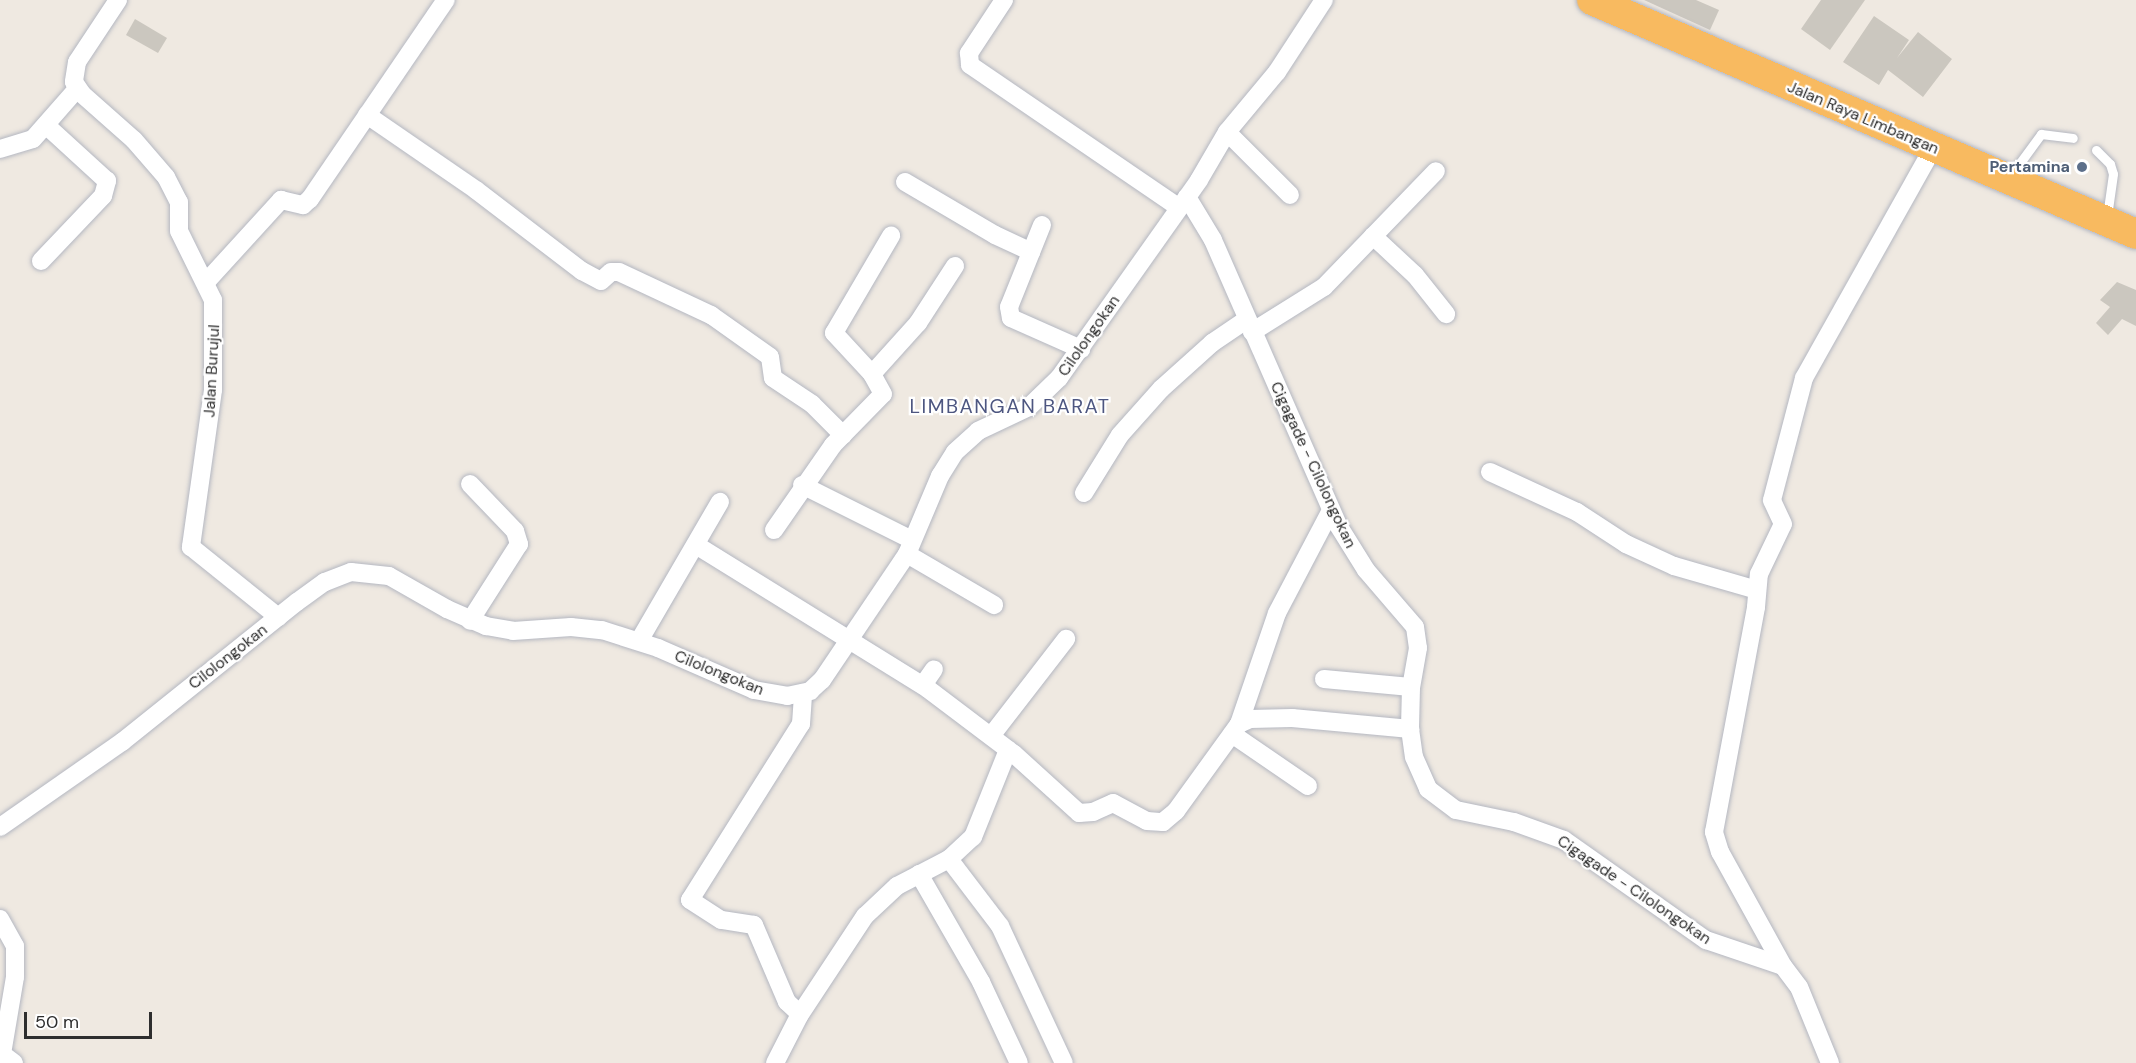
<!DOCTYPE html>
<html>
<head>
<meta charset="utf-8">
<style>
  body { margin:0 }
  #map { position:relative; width:2136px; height:1063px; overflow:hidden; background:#efe9e1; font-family:"DM Sans",sans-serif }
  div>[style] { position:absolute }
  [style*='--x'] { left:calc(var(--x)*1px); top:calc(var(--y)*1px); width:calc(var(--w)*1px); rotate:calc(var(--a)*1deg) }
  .building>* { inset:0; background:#cbc7bf }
  .roads { filter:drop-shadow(0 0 2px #b4b7c1) drop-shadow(0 0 2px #b4b7c1) }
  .service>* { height:9px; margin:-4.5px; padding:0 4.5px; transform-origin:4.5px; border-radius:4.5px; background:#fff }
  .minor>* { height:18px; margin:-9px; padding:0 9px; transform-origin:9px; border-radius:9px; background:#fff }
  .trunk>* { height:30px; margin:-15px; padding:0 15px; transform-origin:15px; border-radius:15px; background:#f8ba60 }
  .dots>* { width:16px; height:16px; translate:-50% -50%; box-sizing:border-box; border:3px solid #fff; border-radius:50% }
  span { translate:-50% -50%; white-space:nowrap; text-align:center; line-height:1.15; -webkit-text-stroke:4.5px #fff; paint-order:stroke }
  .street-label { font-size:16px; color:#2e2e2e }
  .service-label { font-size:16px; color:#4e5e75; font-weight:700 }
  .right { translate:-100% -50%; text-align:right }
  .quarter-label { font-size:20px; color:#4d5680; letter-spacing:1.5px }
  .scale { position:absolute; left:24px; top:1012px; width:128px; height:27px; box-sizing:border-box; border:3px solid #2e2e2e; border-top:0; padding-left:8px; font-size:18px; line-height:21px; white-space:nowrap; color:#2e2e2e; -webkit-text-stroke:4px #fff; paint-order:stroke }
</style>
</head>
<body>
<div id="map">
  <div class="building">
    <i style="clip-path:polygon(1644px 0,1696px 0,1719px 10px,1710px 30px)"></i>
    <i style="clip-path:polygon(1821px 0,1865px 0,1830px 50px,1801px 29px)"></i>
    <i style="clip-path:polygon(1874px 16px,1909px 40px,1897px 58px,1918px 32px,1952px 59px,1923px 97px,1888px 70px,1879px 85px,1843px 62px)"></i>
    <i style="clip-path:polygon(135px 19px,167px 38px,158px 53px,126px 35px)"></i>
    <i style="clip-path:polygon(2117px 282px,2136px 290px,2136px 326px,2122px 319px,2108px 335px,2096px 323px,2110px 307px,2100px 300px)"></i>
  </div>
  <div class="roads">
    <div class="service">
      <i style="--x:2096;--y:150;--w:20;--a:45"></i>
      <i style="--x:2110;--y:164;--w:10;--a:73"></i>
      <i style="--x:2113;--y:174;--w:42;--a:98.1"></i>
      <i style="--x:2011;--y:175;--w:51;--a:-53.8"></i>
      <i style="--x:2041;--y:134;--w:32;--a:7"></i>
    </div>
    <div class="minor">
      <i style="--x:118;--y:0;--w:74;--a:123.5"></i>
      <i style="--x:77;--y:62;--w:20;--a:99"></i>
      <i style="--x:74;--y:82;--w:14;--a:56"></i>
      <i style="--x:82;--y:94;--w:69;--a:41.5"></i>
      <i style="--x:134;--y:140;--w:49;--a:49.1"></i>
      <i style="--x:166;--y:177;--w:28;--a:63"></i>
      <i style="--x:179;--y:202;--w:29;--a:90"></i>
      <i style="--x:179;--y:231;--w:77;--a:63.8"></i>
      <i style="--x:213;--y:300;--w:90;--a:90"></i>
      <i style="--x:213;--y:390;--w:159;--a:98"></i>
      <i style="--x:191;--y:547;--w:112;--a:38.8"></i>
      <i style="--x:1004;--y:0;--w:64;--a:123.4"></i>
      <i style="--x:969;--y:53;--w:12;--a:85"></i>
      <i style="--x:970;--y:65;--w:252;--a:34.3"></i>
      <i style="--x:367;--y:115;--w:132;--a:34.5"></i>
      <i style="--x:476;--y:190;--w:133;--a:37.4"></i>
      <i style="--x:582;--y:271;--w:21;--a:28"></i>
      <i style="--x:601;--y:281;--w:13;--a:-42"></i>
      <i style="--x:611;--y:272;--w:8;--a:0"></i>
      <i style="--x:619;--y:272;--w:102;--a:25.1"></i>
      <i style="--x:711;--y:315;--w:72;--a:35.4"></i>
      <i style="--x:770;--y:357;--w:21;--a:82"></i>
      <i style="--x:773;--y:378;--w:47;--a:33.7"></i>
      <i style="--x:812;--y:404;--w:44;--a:45"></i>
      <i style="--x:1227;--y:132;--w:89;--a:45"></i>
      <i style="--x:0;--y:149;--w:34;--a:-17"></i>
      <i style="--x:33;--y:139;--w:67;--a:-48.7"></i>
      <i style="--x:905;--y:182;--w:104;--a:30.5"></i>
      <i style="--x:995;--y:235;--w:40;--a:25"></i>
      <i style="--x:1187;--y:197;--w:50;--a:58.8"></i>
      <i style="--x:1213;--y:240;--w:311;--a:66.3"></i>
      <i style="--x:1338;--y:525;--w:53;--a:58.1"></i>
      <i style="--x:1366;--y:570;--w:75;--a:49.3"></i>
      <i style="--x:1415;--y:627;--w:21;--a:82"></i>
      <i style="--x:1418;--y:648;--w:40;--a:100"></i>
      <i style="--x:1411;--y:687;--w:42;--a:91.4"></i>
      <i style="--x:1410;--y:729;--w:28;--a:82"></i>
      <i style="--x:1414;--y:757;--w:35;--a:66"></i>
      <i style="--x:1428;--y:789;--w:35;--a:37"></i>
      <i style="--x:1456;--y:810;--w:59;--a:11.7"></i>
      <i style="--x:1514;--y:822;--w:53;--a:19.8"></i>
      <i style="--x:1564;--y:840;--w:174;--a:35.2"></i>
      <i style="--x:1706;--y:940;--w:81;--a:18.7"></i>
      <i style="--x:1783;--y:966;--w:26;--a:53"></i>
      <i style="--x:1799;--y:987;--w:82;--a:67.8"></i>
      <i style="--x:1042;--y:225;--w:88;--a:111.9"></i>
      <i style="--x:1009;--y:307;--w:11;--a:80"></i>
      <i style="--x:1011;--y:318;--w:77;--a:23.9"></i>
      <i style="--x:1373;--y:236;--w:57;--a:42.9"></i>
      <i style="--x:1415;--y:275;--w:50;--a:51.5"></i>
      <i style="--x:41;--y:261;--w:90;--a:-46.4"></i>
      <i style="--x:103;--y:196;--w:16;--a:-75"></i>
      <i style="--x:107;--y:181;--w:81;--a:-137.5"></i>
      <i style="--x:207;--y:281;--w:110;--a:-47.6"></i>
      <i style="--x:281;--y:200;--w:23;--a:13"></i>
      <i style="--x:303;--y:205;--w:9;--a:-41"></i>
      <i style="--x:310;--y:199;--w:241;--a:-55.7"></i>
      <i style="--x:1252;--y:332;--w:85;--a:-32"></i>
      <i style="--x:1324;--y:287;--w:161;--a:-46"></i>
      <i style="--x:872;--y:374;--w:69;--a:-48"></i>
      <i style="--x:918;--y:323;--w:68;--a:-57"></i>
      <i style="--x:1490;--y:472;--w:96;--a:24.7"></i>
      <i style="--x:1577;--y:512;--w:59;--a:33.1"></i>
      <i style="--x:1626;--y:544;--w:53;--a:24.6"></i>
      <i style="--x:1674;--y:566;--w:86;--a:16.1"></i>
      <i style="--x:470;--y:484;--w:65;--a:46.2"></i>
      <i style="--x:515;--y:531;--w:14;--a:73"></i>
      <i style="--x:519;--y:544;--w:91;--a:122.5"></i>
      <i style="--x:802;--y:485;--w:123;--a:26.6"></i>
      <i style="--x:1084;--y:493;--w:68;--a:-58.2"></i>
      <i style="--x:1120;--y:435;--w:62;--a:-48.3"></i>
      <i style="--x:1161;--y:389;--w:69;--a:-42"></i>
      <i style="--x:1212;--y:343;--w:41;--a:-34.1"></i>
      <i style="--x:774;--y:530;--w:103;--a:-55.2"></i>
      <i style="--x:833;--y:445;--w:71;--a:-45.6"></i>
      <i style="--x:883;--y:394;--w:23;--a:-119"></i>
      <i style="--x:872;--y:374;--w:56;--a:-132.8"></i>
      <i style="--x:834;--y:333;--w:113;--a:-59.6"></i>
      <i style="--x:696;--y:545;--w:273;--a:31.8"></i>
      <i style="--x:928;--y:689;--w:108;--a:37.1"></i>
      <i style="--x:1014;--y:754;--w:88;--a:42.2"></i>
      <i style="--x:1079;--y:813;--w:14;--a:-4"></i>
      <i style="--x:1093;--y:812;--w:22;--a:-24"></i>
      <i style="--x:1113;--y:803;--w:38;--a:28"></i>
      <i style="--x:1147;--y:821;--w:16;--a:4"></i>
      <i style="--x:1163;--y:822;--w:17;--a:-40"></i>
      <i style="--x:1176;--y:811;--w:107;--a:-54.1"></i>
      <i style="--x:1239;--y:724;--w:12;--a:-24"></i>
      <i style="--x:1250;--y:719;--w:42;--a:-1.4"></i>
      <i style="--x:1292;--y:718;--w:119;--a:5.3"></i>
      <i style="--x:907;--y:554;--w:101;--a:30.4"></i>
      <i style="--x:639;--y:641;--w:161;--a:-59.8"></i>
      <i style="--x:1324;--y:679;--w:87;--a:5.3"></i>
      <i style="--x:923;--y:685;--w:19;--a:-55"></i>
      <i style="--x:1239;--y:724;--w:117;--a:-71.1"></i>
      <i style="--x:1277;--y:613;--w:116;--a:-62.3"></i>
      <i style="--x:1232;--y:734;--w:92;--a:34.4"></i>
      <i style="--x:991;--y:736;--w:123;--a:-52.3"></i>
      <i style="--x:0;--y:827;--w:149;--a:-34.9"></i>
      <i style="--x:122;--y:742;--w:224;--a:-38.7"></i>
      <i style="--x:297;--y:602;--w:34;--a:-36"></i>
      <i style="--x:325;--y:582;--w:28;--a:-21"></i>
      <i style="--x:351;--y:572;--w:38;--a:6"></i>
      <i style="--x:389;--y:576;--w:67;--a:29.6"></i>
      <i style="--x:447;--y:609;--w:43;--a:23.6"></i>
      <i style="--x:486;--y:626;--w:27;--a:10"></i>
      <i style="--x:513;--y:631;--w:58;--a:-3.9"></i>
      <i style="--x:571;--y:627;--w:31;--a:6"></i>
      <i style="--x:602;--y:630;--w:59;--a:17.8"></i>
      <i style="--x:658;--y:648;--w:105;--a:23.6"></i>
      <i style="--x:754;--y:690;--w:34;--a:10"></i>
      <i style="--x:787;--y:696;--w:24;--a:-12"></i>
      <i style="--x:810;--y:691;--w:16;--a:-43"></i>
      <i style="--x:822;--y:680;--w:152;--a:-56"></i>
      <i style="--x:907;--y:554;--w:85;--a:-67.1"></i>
      <i style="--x:940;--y:476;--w:28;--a:-58"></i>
      <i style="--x:955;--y:452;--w:31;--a:-42"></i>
      <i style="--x:978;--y:431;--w:56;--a:-25.2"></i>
      <i style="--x:1029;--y:407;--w:42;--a:-44"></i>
      <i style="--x:1059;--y:378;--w:242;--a:-54.7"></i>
      <i style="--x:1199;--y:180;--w:56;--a:-59.7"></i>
      <i style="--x:1227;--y:132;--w:78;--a:-50.2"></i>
      <i style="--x:1277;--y:72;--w:86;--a:-56.9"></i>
      <i style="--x:949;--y:859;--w:84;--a:52.7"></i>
      <i style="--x:1000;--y:926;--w:151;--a:65"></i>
      <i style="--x:919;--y:874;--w:125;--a:60.1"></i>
      <i style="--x:981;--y:982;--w:89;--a:64.9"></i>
      <i style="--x:0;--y:919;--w:31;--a:61"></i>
      <i style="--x:15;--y:946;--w:31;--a:90"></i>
      <i style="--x:15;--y:977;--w:78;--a:99.6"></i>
      <i style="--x:2;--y:1054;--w:15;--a:37"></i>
      <i style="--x:1783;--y:966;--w:130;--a:-118.9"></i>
      <i style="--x:1720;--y:852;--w:21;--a:-107"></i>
      <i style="--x:1714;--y:832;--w:229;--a:-79.4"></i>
      <i style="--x:1756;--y:607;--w:33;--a:-85"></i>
      <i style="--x:1759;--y:574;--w:55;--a:-64.4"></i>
      <i style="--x:1783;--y:524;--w:26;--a:-115"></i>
      <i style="--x:1772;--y:500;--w:126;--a:-75.3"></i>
      <i style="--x:1804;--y:378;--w:264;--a:-60.7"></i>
      <i style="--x:800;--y:1014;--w:18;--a:-137"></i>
      <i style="--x:787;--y:1002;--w:84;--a:-113.2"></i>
      <i style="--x:754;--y:925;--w:33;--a:-171"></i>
      <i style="--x:721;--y:920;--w:37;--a:-147"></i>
      <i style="--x:690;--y:900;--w:208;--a:-57.8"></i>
      <i style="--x:801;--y:724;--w:31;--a:-86"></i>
      <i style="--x:775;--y:1063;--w:53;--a:-62.9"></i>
      <i style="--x:799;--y:1016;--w:120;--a:-56.6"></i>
      <i style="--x:865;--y:916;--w:44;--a:-43.2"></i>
      <i style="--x:897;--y:886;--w:59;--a:-27.4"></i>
      <i style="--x:949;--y:859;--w:33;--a:-43"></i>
      <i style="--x:973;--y:837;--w:94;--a:-68.1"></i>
    </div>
    <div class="trunk">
      <i style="--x:1592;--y:0;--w:592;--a:23.27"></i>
    </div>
  </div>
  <div class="dots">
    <i style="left:2082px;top:167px;background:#5c6f8a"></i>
  </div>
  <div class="street-label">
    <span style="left:1863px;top:118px;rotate:23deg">Jalan Raya Limbangan</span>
    <span style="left:1089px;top:336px;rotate:-55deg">Cilolongokan</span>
    <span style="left:212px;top:371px;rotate:-87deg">Jalan Burujul</span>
    <span style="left:1313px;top:465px;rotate:65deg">Cigagade - Cilolongokan</span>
    <span style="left:228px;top:657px;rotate:-38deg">Cilolongokan</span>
    <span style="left:719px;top:673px;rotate:22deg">Cilolongokan</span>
    <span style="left:1634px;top:890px;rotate:34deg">Cigagade - Cilolongokan</span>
  </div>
  <div class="service-label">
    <span class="right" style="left:2070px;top:167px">Pertamina</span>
  </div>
  <div class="quarter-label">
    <span style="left:1010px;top:406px">LIMBANGAN BARAT</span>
  </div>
  <div class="scale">50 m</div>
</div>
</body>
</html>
